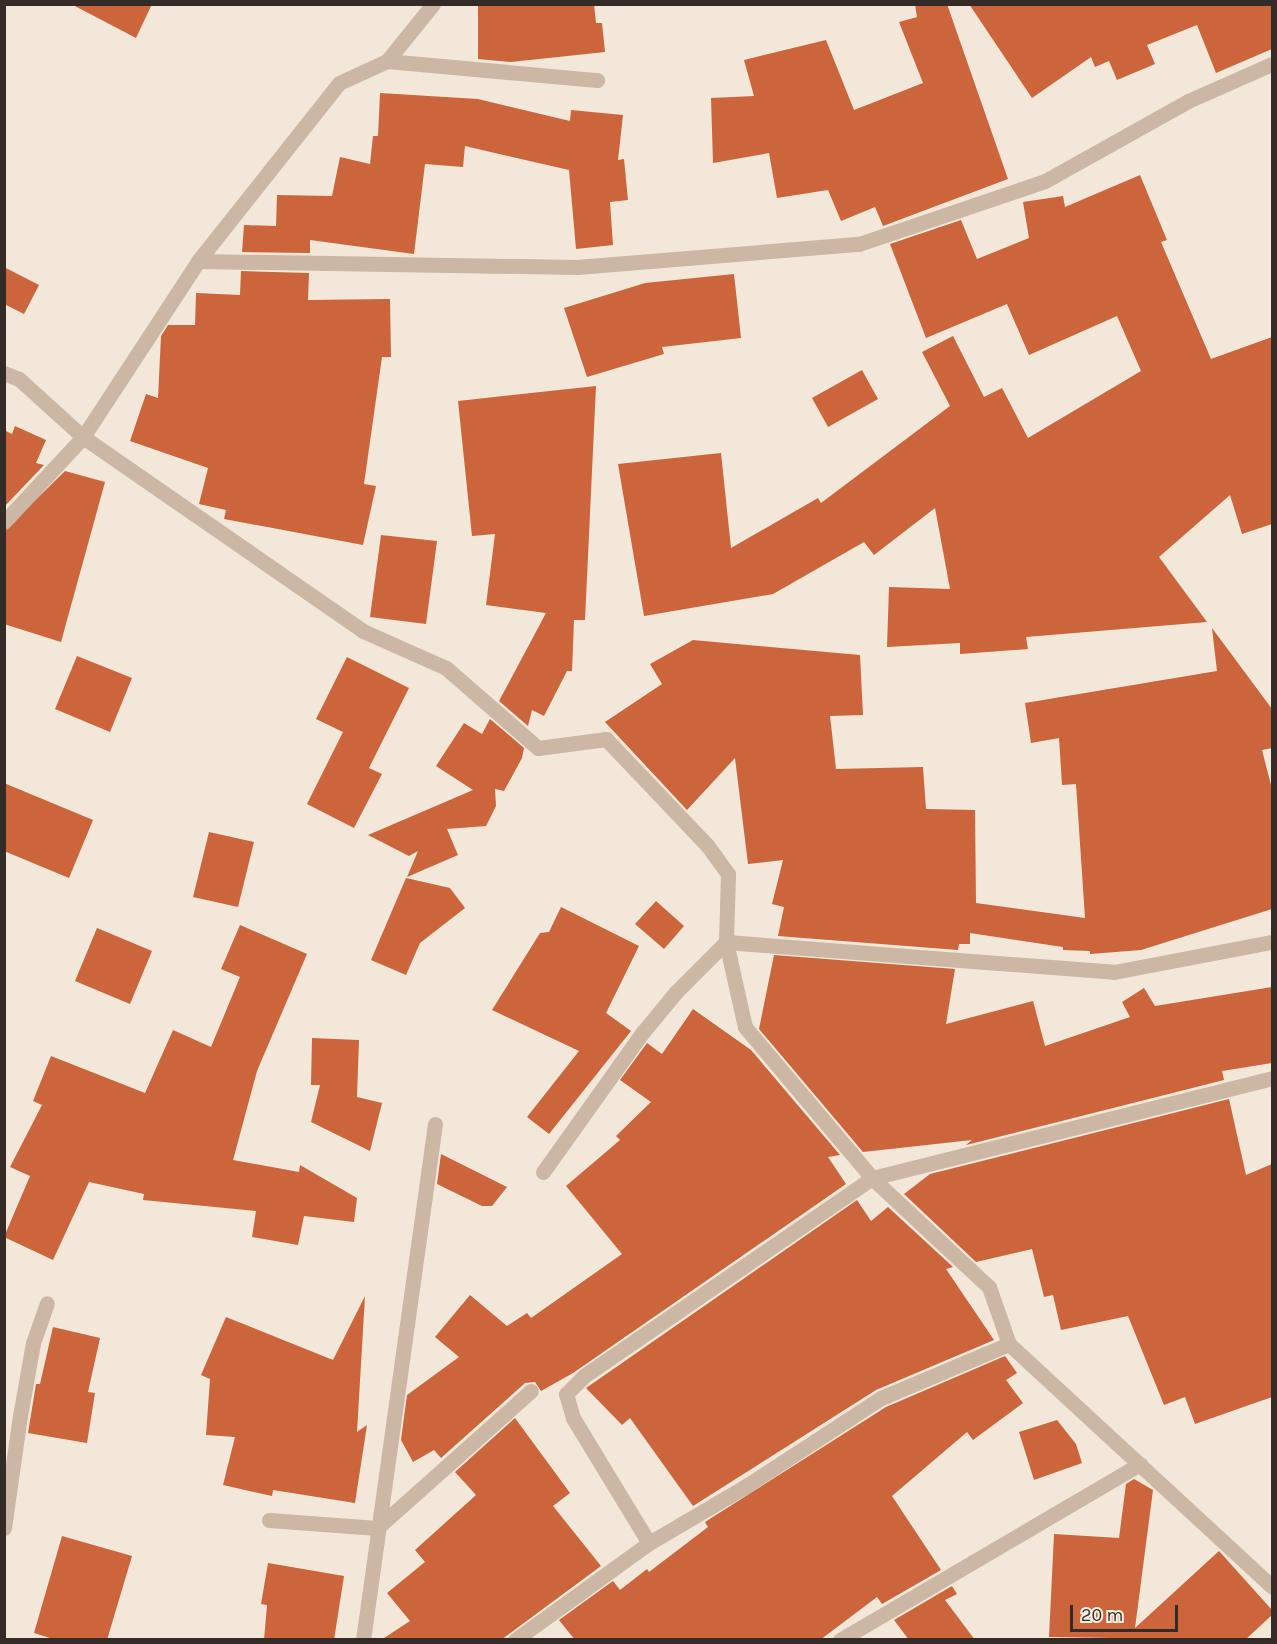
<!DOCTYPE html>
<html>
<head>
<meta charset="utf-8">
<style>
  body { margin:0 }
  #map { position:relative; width:1277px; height:1644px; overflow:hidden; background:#f2e7d8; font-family:Karla,sans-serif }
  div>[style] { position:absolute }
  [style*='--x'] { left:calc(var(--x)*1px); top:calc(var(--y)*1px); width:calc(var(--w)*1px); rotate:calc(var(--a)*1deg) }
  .building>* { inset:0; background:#cc643c }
  .minor>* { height:15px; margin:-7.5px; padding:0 7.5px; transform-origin:7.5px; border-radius:7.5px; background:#cbb7a3 }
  span { translate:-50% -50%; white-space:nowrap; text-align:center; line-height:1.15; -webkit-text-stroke:6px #faf1e4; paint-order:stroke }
  .frame { position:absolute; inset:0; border:6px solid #352b26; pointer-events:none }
  .scale { position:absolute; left:1070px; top:1605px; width:108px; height:27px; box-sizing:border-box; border:3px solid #352b26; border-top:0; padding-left:8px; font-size:18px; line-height:21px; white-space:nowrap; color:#352b26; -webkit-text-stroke:4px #faf1e4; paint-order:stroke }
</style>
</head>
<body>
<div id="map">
  <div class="building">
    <i style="clip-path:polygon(71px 4px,152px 4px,136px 38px)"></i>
    <i style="clip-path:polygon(478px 4px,594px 4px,596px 23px,602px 23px,605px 52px,511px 62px,478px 59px)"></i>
    <i style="clip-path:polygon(915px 4px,947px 4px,1008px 179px,883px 226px,875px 207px,841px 221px,828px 190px,777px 198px,769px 153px,713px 163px,711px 98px,754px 96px,744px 60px,826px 40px,854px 110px,923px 83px,899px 22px,917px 17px)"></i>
    <i style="clip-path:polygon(969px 4px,1272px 4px,1272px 49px,1216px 73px,1197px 25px,1147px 45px,1155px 64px,1117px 80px,1109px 61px,1095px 67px,1091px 57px,1032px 98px)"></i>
    <i style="clip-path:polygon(380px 93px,478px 99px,570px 121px,571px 110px,623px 115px,618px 160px,624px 159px,628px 200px,610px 202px,613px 245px,576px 249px,569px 170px,465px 146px,463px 167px,425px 164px,414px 254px,310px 240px,310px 253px,242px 252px,244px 225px,276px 226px,277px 195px,332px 196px,340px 157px,370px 164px,373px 136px,378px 136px)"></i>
    <i style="clip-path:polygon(1140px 175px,1167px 240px,1161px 242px,1211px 359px,1272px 337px,1272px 524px,1242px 534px,1230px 495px,1159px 557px,1207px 622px,1026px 637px,1028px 649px,960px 654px,960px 643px,887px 647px,889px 587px,950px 589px,935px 508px,874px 555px,864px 542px,773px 594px,644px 616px,618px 464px,721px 453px,731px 548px,818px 498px,821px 503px,950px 406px,922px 352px,953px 336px,984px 397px,1002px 388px,1028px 438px,1141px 371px,1117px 316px,1029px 355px,1007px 304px,926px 338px,890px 244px,961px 220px,977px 259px,1029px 238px,1023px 202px,1063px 196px,1065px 207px)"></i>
    <i style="clip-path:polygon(4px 267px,39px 285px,24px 314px,4px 304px)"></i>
    <i style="clip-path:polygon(241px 271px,309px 273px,308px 300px,390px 299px,391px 357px,382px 357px,364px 484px,376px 486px,363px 545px,224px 519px,226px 510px,199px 504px,208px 468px,130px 441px,146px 394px,158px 398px,161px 336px,168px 325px,195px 325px,196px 293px,240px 295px)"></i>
    <i style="clip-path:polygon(734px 274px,741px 338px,662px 347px,664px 354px,587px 377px,564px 308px,645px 283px)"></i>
    <i style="clip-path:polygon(862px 370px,878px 399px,828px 427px,812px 398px)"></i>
    <i style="clip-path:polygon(596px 386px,585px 620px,574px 620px,572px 671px,567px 671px,544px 716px,532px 710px,528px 726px,499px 701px,546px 613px,486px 605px,495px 534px,472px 536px,458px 401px)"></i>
    <i style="clip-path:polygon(15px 426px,46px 440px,36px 463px,44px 465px,4px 507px,4px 430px,12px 434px)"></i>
    <i style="clip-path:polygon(65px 471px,105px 482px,61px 642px,4px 624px,4px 531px)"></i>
    <i style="clip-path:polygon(381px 535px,437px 541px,426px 624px,370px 617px)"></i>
    <i style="clip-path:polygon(1212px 628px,1272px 709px,1272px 748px,1262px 750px,1272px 789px,1272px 909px,1141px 950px,1090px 954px,1090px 951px,1063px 950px,1063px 947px,970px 933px,970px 944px,959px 944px,958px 950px,778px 936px,784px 907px,772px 904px,783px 860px,748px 864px,735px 758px,687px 810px,605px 722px,662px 684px,650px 664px,693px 640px,860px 655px,863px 715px,830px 716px,836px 769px,923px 767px,926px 809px,975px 810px,976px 903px,1085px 918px,1076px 784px,1062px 785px,1059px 738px,1031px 743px,1025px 703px,1217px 671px)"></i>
    <i style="clip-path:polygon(77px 656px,132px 678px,110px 732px,55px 709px)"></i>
    <i style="clip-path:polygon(347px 657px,409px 688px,369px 768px,382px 774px,354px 828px,307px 804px,343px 732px,316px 719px)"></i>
    <i style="clip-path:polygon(490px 719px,524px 748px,522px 758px,504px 791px,495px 789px,496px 806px,486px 826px,447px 829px,458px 855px,407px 877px,418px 851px,409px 856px,368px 835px,473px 790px,436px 766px,464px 723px,482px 734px)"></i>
    <i style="clip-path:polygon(4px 783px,93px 820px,69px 878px,4px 851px)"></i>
    <i style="clip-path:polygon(209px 832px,254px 842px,238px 907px,193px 897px)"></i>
    <i style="clip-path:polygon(406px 878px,450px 888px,465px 908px,420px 943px,406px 975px,371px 960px)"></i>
    <i style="clip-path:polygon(656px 901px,684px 926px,664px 949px,635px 924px)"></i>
    <i style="clip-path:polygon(561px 907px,639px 946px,606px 1013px,631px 1031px,549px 1134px,527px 1117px,579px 1051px,492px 1010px,540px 933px,549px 932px)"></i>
    <i style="clip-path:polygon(240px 925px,307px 954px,257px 1071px,233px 1160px,299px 1172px,300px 1165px,357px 1198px,354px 1222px,304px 1216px,298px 1245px,252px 1237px,256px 1211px,143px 1200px,144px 1194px,89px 1182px,53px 1260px,4px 1237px,30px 1176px,10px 1167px,42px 1105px,33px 1101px,51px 1056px,145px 1093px,173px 1030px,211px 1047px,240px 977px,221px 969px)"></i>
    <i style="clip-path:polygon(97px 928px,152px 951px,130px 1004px,75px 981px)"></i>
    <i style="clip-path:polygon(774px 955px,955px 969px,946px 1024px,1033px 1001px,1045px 1046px,1130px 1017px,1122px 1002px,1144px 988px,1155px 1006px,1272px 987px,1272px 1063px,1222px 1071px,1224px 1080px,966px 1145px,972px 1140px,863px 1152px,759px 1029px)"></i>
    <i style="clip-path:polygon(693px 1009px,751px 1050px,840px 1155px,828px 1157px,846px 1184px,573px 1373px,541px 1391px,535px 1382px,525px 1383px,441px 1458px,434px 1450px,413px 1462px,401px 1440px,407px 1395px,459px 1357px,435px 1337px,470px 1295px,507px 1326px,527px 1313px,531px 1318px,622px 1254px,566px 1186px,620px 1140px,616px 1136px,651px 1102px,620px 1080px,647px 1043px,662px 1054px)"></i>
    <i style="clip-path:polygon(312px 1038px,359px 1040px,357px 1097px,382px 1103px,370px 1151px,311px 1122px,320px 1085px,311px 1085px)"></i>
    <i style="clip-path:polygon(1229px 1099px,1246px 1175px,1272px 1164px,1272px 1397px,1195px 1424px,1185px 1397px,1164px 1405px,1128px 1316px,1061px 1330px,1053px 1295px,1044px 1297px,1032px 1249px,976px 1262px,904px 1194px,930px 1174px)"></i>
    <i style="clip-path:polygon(441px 1154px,507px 1187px,492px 1206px,482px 1206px,437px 1184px)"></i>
    <i style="clip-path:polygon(857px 1200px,871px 1221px,888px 1207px,953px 1267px,946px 1269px,994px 1340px,876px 1390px,693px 1506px,630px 1418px,622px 1425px,586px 1388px)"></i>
    <i style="clip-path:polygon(365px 1296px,357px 1432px,367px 1425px,355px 1503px,273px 1490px,272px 1496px,223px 1485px,235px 1437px,206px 1435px,210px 1379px,201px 1375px,226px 1317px,333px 1360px)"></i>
    <i style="clip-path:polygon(53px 1327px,100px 1338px,88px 1392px,95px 1393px,87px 1443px,28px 1433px,36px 1384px,40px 1384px)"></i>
    <i style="clip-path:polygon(1005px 1356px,1017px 1373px,1006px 1380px,1023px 1403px,973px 1440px,967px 1432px,892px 1496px,941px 1570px,882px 1604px,877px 1597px,820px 1640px,575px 1640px,559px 1620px,613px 1581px,620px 1590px,647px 1569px,649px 1572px,708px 1527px,705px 1522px,886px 1407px)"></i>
    <i style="clip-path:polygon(515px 1418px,570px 1493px,553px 1506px,601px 1566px,501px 1640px,381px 1640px,410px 1621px,387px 1593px,425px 1562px,415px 1550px,476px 1495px,455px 1472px)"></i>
    <i style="clip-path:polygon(1057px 1420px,1076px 1444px,1082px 1463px,1034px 1480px,1019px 1432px)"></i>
    <i style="clip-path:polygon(1134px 1479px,1153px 1490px,1135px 1628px,1219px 1551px,1272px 1610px,1272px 1615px,1245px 1640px,1049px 1637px,1054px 1534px,1119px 1538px,1126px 1484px)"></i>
    <i style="clip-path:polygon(62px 1536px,132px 1556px,107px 1640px,56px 1640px,34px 1633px)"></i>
    <i style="clip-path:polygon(268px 1563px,344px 1576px,334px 1640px,264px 1640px,267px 1605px,261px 1604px)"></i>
    <i style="clip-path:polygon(952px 1586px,957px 1594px,945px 1600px,975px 1640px,909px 1640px,894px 1620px)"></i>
  </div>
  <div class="minor">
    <i style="--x:387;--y:61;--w:211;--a:5.2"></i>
    <i style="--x:198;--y:261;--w:379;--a:0.9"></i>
    <i style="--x:577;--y:267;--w:283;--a:-4.7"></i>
    <i style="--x:859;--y:244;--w:196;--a:-18.7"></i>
    <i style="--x:1045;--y:181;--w:164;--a:-29.2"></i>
    <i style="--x:1188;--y:101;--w:92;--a:-23.8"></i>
    <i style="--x:4;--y:373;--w:16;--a:22"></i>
    <i style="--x:19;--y:379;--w:86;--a:42.2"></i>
    <i style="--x:83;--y:437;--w:341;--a:34.7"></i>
    <i style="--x:363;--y:631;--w:91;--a:24"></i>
    <i style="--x:446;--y:668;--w:122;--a:41"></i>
    <i style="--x:538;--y:748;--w:69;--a:-7.5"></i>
    <i style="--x:606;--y:739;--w:146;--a:46.4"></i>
    <i style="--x:707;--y:845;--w:36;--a:54"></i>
    <i style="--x:728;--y:874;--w:68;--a:91.7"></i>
    <i style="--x:726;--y:942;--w:87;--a:77.4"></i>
    <i style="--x:745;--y:1027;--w:197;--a:49.9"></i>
    <i style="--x:872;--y:1178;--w:160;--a:43"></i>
    <i style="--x:989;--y:1287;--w:60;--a:70.7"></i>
    <i style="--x:4;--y:522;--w:116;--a:-47.1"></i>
    <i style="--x:83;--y:437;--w:210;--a:-56.8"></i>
    <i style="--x:198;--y:261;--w:227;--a:-51.6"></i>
    <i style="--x:339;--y:83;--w:53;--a:-24.6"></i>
    <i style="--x:387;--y:61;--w:73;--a:-51.1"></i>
    <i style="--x:543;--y:1172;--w:172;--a:-54.5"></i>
    <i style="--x:643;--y:1032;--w:52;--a:-50.5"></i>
    <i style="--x:676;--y:992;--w:71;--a:-45"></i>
    <i style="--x:726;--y:942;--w:389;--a:4.4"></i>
    <i style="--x:1114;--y:972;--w:161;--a:-10.8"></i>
    <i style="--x:269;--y:1520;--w:108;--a:4.2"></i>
    <i style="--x:377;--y:1528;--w:206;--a:-41.7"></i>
    <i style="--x:4;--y:1528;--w:113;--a:-81.9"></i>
    <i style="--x:20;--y:1416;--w:74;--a:-79.9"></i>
    <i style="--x:33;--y:1343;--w:42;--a:-70.7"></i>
    <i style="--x:649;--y:1543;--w:146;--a:-121.3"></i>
    <i style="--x:573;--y:1418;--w:25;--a:-106"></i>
    <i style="--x:566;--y:1394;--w:25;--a:-45"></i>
    <i style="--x:584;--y:1376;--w:349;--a:-34.5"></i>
    <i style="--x:872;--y:1178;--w:412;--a:-14"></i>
    <i style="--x:363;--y:1640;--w:521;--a:-82.06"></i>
    <i style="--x:515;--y:1640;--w:165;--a:-35.9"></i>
    <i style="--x:649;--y:1543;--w:113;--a:-30.4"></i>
    <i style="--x:746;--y:1486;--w:161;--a:-33.1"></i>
    <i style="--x:881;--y:1398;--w:139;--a:-22.9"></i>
    <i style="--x:1009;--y:1344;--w:358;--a:42.7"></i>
    <i style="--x:840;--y:1640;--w:348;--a:-30.4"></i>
  </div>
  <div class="frame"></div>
  <div class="scale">20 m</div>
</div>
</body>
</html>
